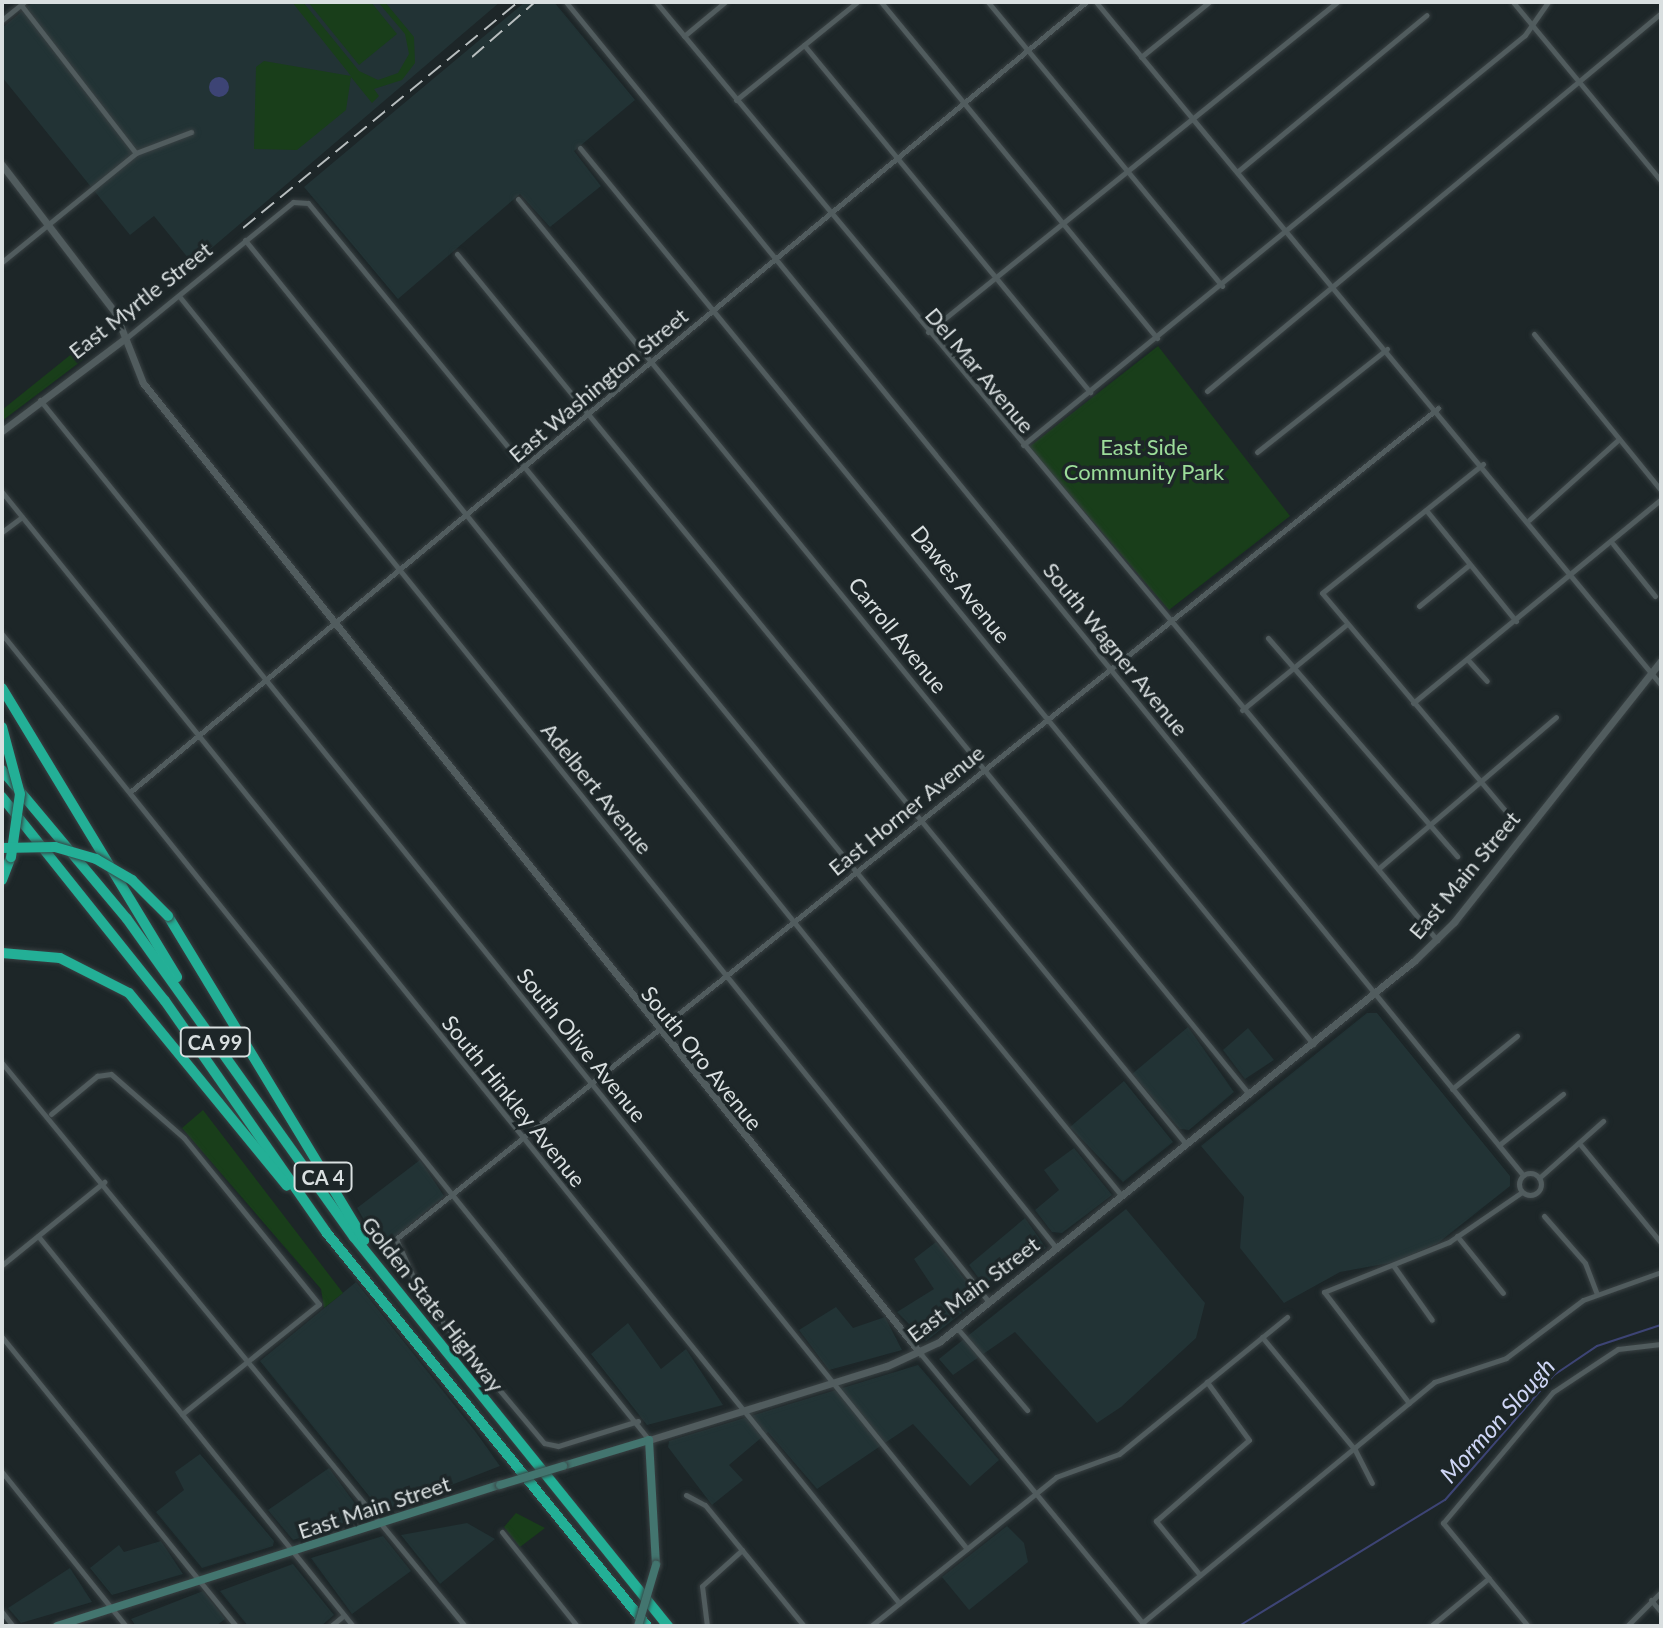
<!DOCTYPE html>
<html>
<head>
<meta charset="utf-8">
<style>
  body { margin:0 }
  #map { position:relative; width:1663px; height:1628px; overflow:hidden; background:#1d2628; font-family:Lato,sans-serif }
  div>[style] { position:absolute }
  [style*='--x'] { left:calc(var(--x)*1px); top:calc(var(--y)*1px); width:calc(var(--w)*1px); rotate:calc(var(--a)*1deg) }
  .built>* { inset:0; background:#223335 }
  .green>* { inset:0; background:#193e1a }
  .water>* { inset:0; background:#3d4475 }
  .round { border-radius:50% }
  .stream>* { height:2px; margin:-1px; padding:0 1px; transform-origin:1px; border-radius:1px; background:#3d4475 }
  .roads { filter:drop-shadow(0 0 2px #394143) drop-shadow(0 0 2px #394143) }
  .minor>* { height:5px; margin:-2.5px; padding:0 2.5px; transform-origin:2.5px; border-radius:2.5px; background:#515c5e }
  .minor>.ring { margin:-2.5px; padding:0; box-sizing:content-box; background:none; border:5px solid #515c5e; border-radius:50% }
  .tertiary>* { height:7px; margin:-3.5px; padding:0 3.5px; transform-origin:3.5px; border-radius:3.5px; background:#515c5e }
  .secondary>* { height:8px; margin:-4px; padding:0 4px; transform-origin:4px; border-radius:4px; background:#43756f }
  .motorway>* { height:10px; margin:-5px; padding:0 5px; transform-origin:5px; border-radius:5px; background:#23af96 }
  .rail>* { height:2px; margin-top:-1px; transform-origin:0; background:repeating-linear-gradient(90deg,#b8bebf 0 16px,transparent 0 24px) }
  .bridges { filter:drop-shadow(0 0 2px #394143) drop-shadow(0 0 2px #394143) }
  .secondary-bridge>* { height:8px; margin:-4px; padding:0 4px; transform-origin:4px; border-radius:4px; background:#43756f }
  .motorway-bridge>* { height:10px; margin:-5px; padding:0 5px; transform-origin:5px; border-radius:5px; background:#23af96 }
  span { translate:-50% -50%; white-space:nowrap; text-align:center; line-height:1.15; -webkit-text-stroke:7px #1d2628; paint-order:stroke }
  .shield-label span { padding:2px 6px; background:#1d2628; border:2px solid; border-radius:6px; -webkit-text-stroke-width:0 }
  .shield-label { font-size:20px; color:#d9dfe0; font-weight:700 }
  .street-label { font-size:22px; color:#d9dfe0 }
  .park-label { font-size:22px; color:#9cdd9a }
  .water-label { font-size:24px; color:#cfd6f6; font-style:italic }
  .frame { position:absolute; inset:0; border:4px solid #d9dfe0; pointer-events:none }
</style>
</head>
<body>
<div id="map">
  <div class="built">
    <i style="clip-path:polygon(33px 2px,500px 2px,193px 264px,154px 216px,130px 235px,2px 77px,2px 28px)"></i>
    <i style="clip-path:polygon(525px 2px,554px 2px,635px 100px,574px 151px,601px 186px,550px 227px,520px 194px,398px 299px,304px 187px)"></i>
    <i style="clip-path:polygon(1367px 1013px,1377px 1013px,1510px 1176px,1510px 1186px,1438px 1243px,1395px 1262px,1340px 1272px,1284px 1303px,1240px 1248px,1244px 1197px,1201px 1146px)"></i>
    <i style="clip-path:polygon(1188px 1027px,1234px 1092px,1189px 1130px,1180px 1129px,1132px 1074px)"></i>
    <i style="clip-path:polygon(1248px 1028px,1274px 1060px,1245px 1079px,1223px 1050px)"></i>
    <i style="clip-path:polygon(1124px 1081px,1173px 1142px,1123px 1182px,1070px 1127px)"></i>
    <i style="clip-path:polygon(1074px 1148px,1112px 1195px,1062px 1233px,1052px 1232px,1035px 1210px,1059px 1190px,1044px 1170px)"></i>
    <i style="clip-path:polygon(420px 1160px,444px 1196px,381px 1249px,357px 1208px)"></i>
    <i style="clip-path:polygon(1126px 1209px,1205px 1303px,1196px 1338px,1121px 1407px,1097px 1423px,1015px 1332px,953px 1375px,939px 1359px)"></i>
    <i style="clip-path:polygon(1025px 1218px,1046px 1248px,983px 1284px,969px 1265px)"></i>
    <i style="clip-path:polygon(936px 1242px,980px 1299px,926px 1341px,897px 1312px,934px 1289px,914px 1259px)"></i>
    <i style="clip-path:polygon(356px 1282px,475px 1431px,500px 1466px,382px 1512px,260px 1361px)"></i>
    <i style="clip-path:polygon(836px 1307px,853px 1328px,885px 1317px,902px 1350px,829px 1370px,799px 1330px)"></i>
    <i style="clip-path:polygon(628px 1323px,661px 1369px,686px 1349px,723px 1405px,647px 1425px,591px 1354px)"></i>
    <i style="clip-path:polygon(918px 1365px,999px 1460px,970px 1486px,913px 1424px,817px 1489px,768px 1432px,729px 1465px,743px 1480px,712px 1505px,668px 1447px,669px 1441px)"></i>
    <i style="clip-path:polygon(200px 1454px,274px 1541px,273px 1546px,202px 1568px,156px 1512px,184px 1490px,175px 1472px)"></i>
    <i style="clip-path:polygon(329px 1468px,364px 1516px,293px 1540px,268px 1510px)"></i>
    <i style="clip-path:polygon(467px 1523px,495px 1539px,440px 1584px,401px 1535px)"></i>
    <i style="clip-path:polygon(1007px 1526px,1024px 1543px,1028px 1562px,969px 1610px,942px 1577px)"></i>
    <i style="clip-path:polygon(383px 1536px,411px 1571px,352px 1614px,311px 1558px)"></i>
    <i style="clip-path:polygon(161px 1541px,183px 1574px,112px 1595px,90px 1568px,119px 1545px,124px 1552px)"></i>
    <i style="clip-path:polygon(293px 1564px,334px 1615px,321px 1626px,248px 1626px,220px 1591px)"></i>
    <i style="clip-path:polygon(70px 1568px,92px 1602px,21px 1623px,8px 1608px)"></i>
    <i style="clip-path:polygon(203px 1591px,225px 1619px,216px 1626px,136px 1626px,131px 1619px)"></i>
  </div>
  <div class="green">
    <i style="clip-path:polygon(292px 2px,303px 2px,359px 71px,378px 80px,398px 73px,409px 54px,405px 34px,378px 2px,385px 2px,414px 37px,415px 63px,402px 80px,374px 89px,379px 96px,372px 103px,351px 77px,346px 110px,297px 150px,254px 149px,256px 67px,264px 61px,351px 76px)"></i>
    <i style="clip-path:polygon(308px 2px,371px 2px,397px 34px,359px 65px)"></i>
    <i style="clip-path:polygon(1158px 346px,1290px 516px,1169px 610px,1029px 447px)"></i>
    <i style="clip-path:polygon(74px 352px,84px 359px,2px 421px,2px 410px)"></i>
    <i style="clip-path:polygon(203px 1110px,343px 1293px,324px 1308px,321px 1289px,182px 1128px)"></i>
    <i style="clip-path:polygon(516px 1513px,545px 1528px,520px 1547px,504px 1527px)"></i>
  </div>
  <div class="water">
    <i class="round" style="left:209px;top:77px;width:20px;height:20px"></i>
  </div>
  <div class="stream">
    <i style="--x:1239;--y:1626;--w:241;--a:-31.5"></i>
    <i style="--x:1445;--y:1500;--w:166;--a:-48.9"></i>
    <i style="--x:1554;--y:1375;--w:52;--a:-34"></i>
    <i style="--x:1597;--y:1346;--w:67;--a:-18.2"></i>
  </div>
  <div class="roads">
    <div class="minor">
      <i style="--x:566;--y:2;--w:1514;--a:50.79"></i>
      <i style="--x:656;--y:2;--w:1221;--a:50.22"></i>
      <i style="--x:881;--y:2;--w:435;--a:50.6"></i>
      <i style="--x:988;--y:2;--w:368;--a:50.5"></i>
      <i style="--x:1096;--y:2;--w:886;--a:50.4"></i>
      <i style="--x:1513;--y:2;--w:232;--a:50.4"></i>
      <i style="--x:21;--y:5;--w:186;--a:52.2"></i>
      <i style="--x:2;--y:20;--w:28;--a:-39"></i>
      <i style="--x:684;--y:36;--w:53;--a:-39.7"></i>
      <i style="--x:804;--y:45;--w:450;--a:50.5"></i>
      <i style="--x:1141;--y:57;--w:87;--a:-39"></i>
      <i style="--x:736;--y:100;--w:156;--a:-39"></i>
      <i style="--x:580;--y:148;--w:1158;--a:50.71"></i>
      <i style="--x:1237;--y:172;--w:246;--a:-39.6"></i>
      <i style="--x:518;--y:199;--w:1156;--a:50.76"></i>
      <i style="--x:245;--y:240;--w:1295;--a:51.17"></i>
      <i style="--x:457;--y:254;--w:1150;--a:50.68"></i>
      <i style="--x:2;--y:262;--w:173;--a:-39.1"></i>
      <i style="--x:136;--y:153;--w:59;--a:-20.9"></i>
      <i style="--x:179;--y:296;--w:1292;--a:51.16"></i>
      <i style="--x:928;--y:332;--w:526;--a:-38.9"></i>
      <i style="--x:1534;--y:334;--w:201;--a:50.9"></i>
      <i style="--x:125;--y:339;--w:217;--a:-39.2"></i>
      <i style="--x:293;--y:202;--w:15;--a:4"></i>
      <i style="--x:308;--y:203;--w:1284;--a:50.66"></i>
      <i style="--x:1207;--y:391;--w:591;--a:-39.78"></i>
      <i style="--x:40;--y:400;--w:1476;--a:51.1"></i>
      <i style="--x:1023;--y:445;--w:648;--a:-39.24"></i>
      <i style="--x:1525;--y:35;--w:40;--a:-55.1"></i>
      <i style="--x:1257;--y:452;--w:166;--a:-38.4"></i>
      <i style="--x:1483;--y:464;--w:206;--a:141.3"></i>
      <i style="--x:1322;--y:593;--w:284;--a:49.9"></i>
      <i style="--x:2;--y:492;--w:1428;--a:51.08"></i>
      <i style="--x:1426;--y:510;--w:143;--a:51"></i>
      <i style="--x:1529;--y:520;--w:121;--a:-42"></i>
      <i style="--x:2;--y:532;--w:25;--a:-37"></i>
      <i style="--x:1613;--y:544;--w:67;--a:51.1"></i>
      <i style="--x:1419;--y:606;--w:65;--a:-39.4"></i>
      <i style="--x:2;--y:634;--w:1034;--a:51.24"></i>
      <i style="--x:1268;--y:638;--w:289;--a:49.1"></i>
      <i style="--x:1468;--y:660;--w:28;--a:48"></i>
      <i style="--x:1413;--y:703;--w:321;--a:-39.4"></i>
      <i style="--x:1242;--y:710;--w:134;--a:-39.3"></i>
      <i style="--x:130;--y:792;--w:1240;--a:-39.57"></i>
      <i style="--x:1378;--y:869;--w:234;--a:-40.5"></i>
      <i style="--x:2;--y:1063;--w:729;--a:50.57"></i>
      <i style="--x:1452;--y:1089;--w:84;--a:-39.2"></i>
      <i style="--x:51;--y:1114;--w:60;--a:-39.6"></i>
      <i style="--x:97;--y:1076;--w:14;--a:-8"></i>
      <i style="--x:111;--y:1074;--w:97;--a:41.2"></i>
      <i style="--x:184;--y:1138;--w:214;--a:50.9"></i>
      <i style="--x:319;--y:1304;--w:176;--a:141.2"></i>
      <i style="--x:1579;--y:1143;--w:129;--a:50.6"></i>
      <i style="--x:1499;--y:1145;--w:82;--a:-38.6"></i>
      <i class="ring" style="left:1519px;top:1173px;width:17px;height:17px"></i>
      <i style="--x:1539;--y:1178;--w:86;--a:-41.7"></i>
      <i style="--x:1544;--y:1216;--w:62;--a:48.9"></i>
      <i style="--x:1585;--y:1263;--w:33;--a:69"></i>
      <i style="--x:38;--y:1236;--w:501;--a:51.07"></i>
      <i style="--x:1457;--y:1236;--w:73;--a:51.1"></i>
      <i style="--x:2;--y:1265;--w:132;--a:-39.1"></i>
      <i style="--x:1393;--y:1265;--w:67;--a:54.7"></i>
      <i style="--x:957;--y:1328;--w:108;--a:49.5"></i>
      <i style="--x:2;--y:1337;--w:372;--a:51"></i>
      <i style="--x:1262;--y:1337;--w:146;--a:50.5"></i>
      <i style="--x:1355;--y:1450;--w:37;--a:63"></i>
      <i style="--x:920;--y:1353;--w:354;--a:50.5"></i>
      <i style="--x:1409;--y:1403;--w:140;--a:-127.4"></i>
      <i style="--x:1324;--y:1292;--w:135;--a:-21.8"></i>
      <i style="--x:1449;--y:1242;--w:88;--a:-34.4"></i>
      <i style="--x:638;--y:1421;--w:84;--a:162.6"></i>
      <i style="--x:558;--y:1446;--w:14;--a:-168"></i>
      <i style="--x:544;--y:1443;--w:188;--a:-130"></i>
      <i style="--x:423;--y:1299;--w:66;--a:-114.2"></i>
      <i style="--x:396;--y:1239;--w:1333;--a:-38.57"></i>
      <i style="--x:2;--y:1472;--w:198;--a:51.2"></i>
      <i style="--x:686;--y:1495;--w:21;--a:28"></i>
      <i style="--x:705;--y:1505;--w:156;--a:50.7"></i>
      <i style="--x:502;--y:1532;--w:120;--a:51.4"></i>
      <i style="--x:1200;--y:1575;--w:70;--a:-129.2"></i>
      <i style="--x:1156;--y:1521;--w:123;--a:-41.1"></i>
      <i style="--x:1249;--y:1440;--w:72;--a:-125.9"></i>
      <i style="--x:1651;--y:1600;--w:16;--a:50"></i>
      <i style="--x:2;--y:1612;--w:18;--a:52"></i>
      <i style="--x:1142;--y:1623;--w:379;--a:-39.5"></i>
      <i style="--x:1434;--y:1382;--w:76;--a:-18.4"></i>
      <i style="--x:1506;--y:1358;--w:96;--a:-37"></i>
      <i style="--x:1583;--y:1300;--w:83;--a:-19.7"></i>
      <i style="--x:331;--y:1626;--w:17;--a:-40"></i>
      <i style="--x:707;--y:1626;--w:40;--a:-97.1"></i>
      <i style="--x:702;--y:1586;--w:54;--a:-42"></i>
      <i style="--x:871;--y:1626;--w:238;--a:-38.8"></i>
      <i style="--x:1056;--y:1477;--w:67;--a:-20.1"></i>
      <i style="--x:1119;--y:1454;--w:217;--a:-39.2"></i>
      <i style="--x:1431;--y:1626;--w:75;--a:-39.6"></i>
      <i style="--x:1528;--y:1626;--w:134;--a:-129.5"></i>
      <i style="--x:1443;--y:1523;--w:171;--a:-50"></i>
      <i style="--x:1553;--y:1392;--w:78;--a:-33.5"></i>
      <i style="--x:1618;--y:1349;--w:43;--a:-6.6"></i>
      <i style="--x:1627;--y:1626;--w:48;--a:-45"></i>
    </div>
    <div class="tertiary">
      <i style="--x:2;--y:165;--w:185;--a:52.5"></i>
      <i style="--x:115;--y:312;--w:76;--a:68.5"></i>
      <i style="--x:143;--y:383;--w:1243;--a:51.3"></i>
      <i style="--x:2;--y:431;--w:153;--a:-37"></i>
      <i style="--x:649;--y:1440;--w:249;--a:-17.3"></i>
      <i style="--x:887;--y:1366;--w:57;--a:-24.8"></i>
      <i style="--x:939;--y:1342;--w:609;--a:-38.73"></i>
      <i style="--x:1414;--y:961;--w:56;--a:-44.3"></i>
      <i style="--x:1454;--y:922;--w:333;--a:-51.6"></i>
    </div>
    <div class="secondary">
      <i style="--x:563;--y:1466;--w:90;--a:-16.8"></i>
      <i style="--x:649;--y:1440;--w:125;--a:86.8"></i>
      <i style="--x:57;--y:1626;--w:465;--a:-17.7"></i>
    </div>
    <div class="motorway">
      <i style="--x:2;--y:688;--w:338;--a:58.8"></i>
      <i style="--x:2;--y:770;--w:194;--a:50"></i>
      <i style="--x:127;--y:919;--w:391;--a:54.5"></i>
      <i style="--x:354;--y:1237;--w:500;--a:51.1"></i>
      <i style="--x:2;--y:797;--w:261;--a:51.4"></i>
      <i style="--x:165;--y:1001;--w:282;--a:55.1"></i>
      <i style="--x:326;--y:1232;--w:508;--a:50.83"></i>
      <i style="--x:2;--y:880;--w:25;--a:-69"></i>
      <i style="--x:168;--y:916;--w:379;--a:58.8"></i>
      <i style="--x:2;--y:953;--w:58;--a:4.9"></i>
      <i style="--x:60;--y:958;--w:77;--a:26.9"></i>
      <i style="--x:129;--y:993;--w:249;--a:50.7"></i>
    </div>
  </div>
  <div class="rail">
    <i style="--x:472;--y:57;--w:84;--a:-41.1"></i>
    <i style="--x:243;--y:228;--w:356;--a:-39.4"></i>
  </div>
  <div class="bridges">
    <div class="secondary-bridge">
      <i style="--x:500;--y:1485;--w:66;--a:-16.8"></i>
      <i style="--x:638;--y:1626;--w:64;--a:-73.6"></i>
    </div>
    <div class="motorway-bridge">
      <i style="--x:2;--y:727;--w:69;--a:75"></i>
      <i style="--x:20;--y:794;--w:64;--a:98.1"></i>
      <i style="--x:2;--y:848;--w:53;--a:-1.1"></i>
      <i style="--x:55;--y:847;--w:43;--a:16.3"></i>
      <i style="--x:96;--y:859;--w:42;--a:30.3"></i>
      <i style="--x:132;--y:880;--w:51;--a:45"></i>
    </div>
  </div>
  <div class="shield-label">
    <span style="left:215px;top:1042px">CA 99</span>
    <span style="left:323px;top:1177px">CA 4</span>
  </div>
  <div class="street-label">
    <span style="left:140px;top:300px;rotate:-38deg">East Myrtle Street</span>
    <span style="left:980px;top:370px;rotate:50deg">Del Mar Avenue</span>
    <span style="left:598px;top:385px;rotate:-40deg">East Washington Street</span>
    <span style="left:961px;top:584px;rotate:51deg">Dawes Avenue</span>
    <span style="left:898px;top:635px;rotate:51deg">Carroll Avenue</span>
    <span style="left:1116px;top:649px;rotate:51deg">South Wagner Avenue</span>
    <span style="left:597px;top:788px;rotate:51deg">Adelbert Avenue</span>
    <span style="left:906px;top:810px;rotate:-39deg">East Horner Avenue</span>
    <span style="left:1464px;top:875px;rotate:-50deg">East Main Street</span>
    <span style="left:582px;top:1045px;rotate:51deg">South Olive Avenue</span>
    <span style="left:702px;top:1058px;rotate:51deg">South Oro Avenue</span>
    <span style="left:514px;top:1101px;rotate:51deg">South Hinkley Avenue</span>
    <span style="left:973px;top:1289px;rotate:-37deg">East Main Street</span>
    <span style="left:433px;top:1304px;rotate:52deg">Golden State Highway</span>
    <span style="left:374px;top:1507px;rotate:-18deg">East Main Street</span>
  </div>
  <div class="park-label">
    <span style="left:1144px;top:459px">East Side<br>Community Park</span>
  </div>
  <div class="water-label">
    <span style="left:1497px;top:1420px;rotate:-48deg">Mormon Slough</span>
  </div>
  <div class="frame"></div>
</div>
</body>
</html>
